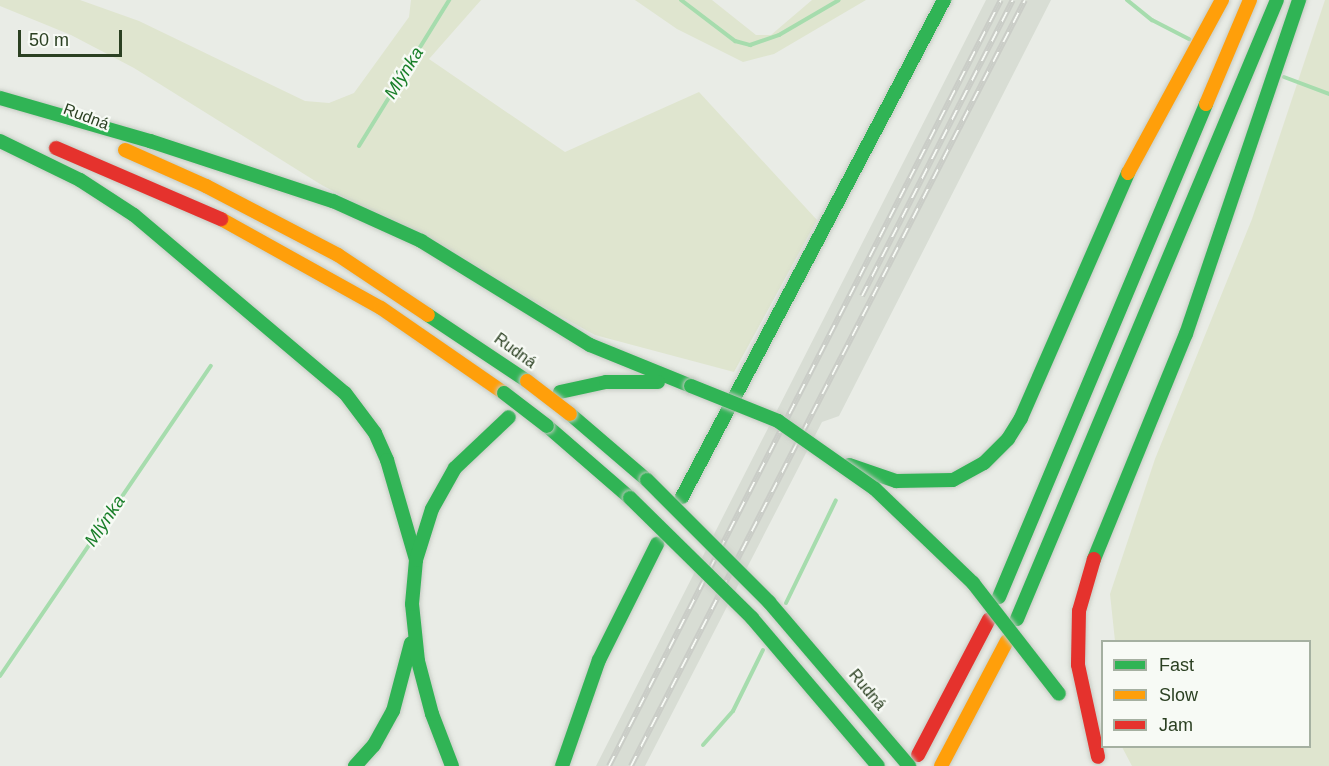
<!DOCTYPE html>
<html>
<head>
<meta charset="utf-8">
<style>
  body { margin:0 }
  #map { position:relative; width:1329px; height:766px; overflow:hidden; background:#e9ece6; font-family:Arial,sans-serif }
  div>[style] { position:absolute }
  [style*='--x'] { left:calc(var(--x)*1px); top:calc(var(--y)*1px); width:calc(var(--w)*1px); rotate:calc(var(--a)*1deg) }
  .built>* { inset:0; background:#d8ddd4 }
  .green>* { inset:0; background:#dfe5cf }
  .stream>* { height:4px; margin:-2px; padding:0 2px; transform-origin:2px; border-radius:2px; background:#a6dcad }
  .roads { filter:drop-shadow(0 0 2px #c6cbc3) drop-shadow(0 0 2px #c6cbc3) }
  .fast>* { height:14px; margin:-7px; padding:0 7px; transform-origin:7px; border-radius:7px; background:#30b455 }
  .slow>* { height:14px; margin:-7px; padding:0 7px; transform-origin:7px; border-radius:7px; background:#ff9f0a }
  .jam>* { height:14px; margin:-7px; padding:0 7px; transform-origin:7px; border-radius:7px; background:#e5322d }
  .rail>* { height:6px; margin-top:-3px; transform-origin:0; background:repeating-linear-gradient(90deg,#f7faf5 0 11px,#cacdc7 0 22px); box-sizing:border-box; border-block:2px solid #cacdc7 }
  .bridges { filter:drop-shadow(0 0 2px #c5cac2) drop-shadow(0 0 2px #c5cac2) }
  .fast-bridge>* { height:14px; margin:-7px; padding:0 7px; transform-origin:7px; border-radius:7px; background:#30b455 }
  .slow-bridge>* { height:14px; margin:-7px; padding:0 7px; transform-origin:7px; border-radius:7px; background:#ff9f0a }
  span { translate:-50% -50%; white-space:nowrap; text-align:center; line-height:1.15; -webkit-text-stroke:4.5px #f7faf5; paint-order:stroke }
  .street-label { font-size:16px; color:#2b4022 }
  .water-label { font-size:18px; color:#197f29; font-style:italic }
  .legend { position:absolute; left:1101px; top:640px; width:210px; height:108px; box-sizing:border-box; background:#f7faf5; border:2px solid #a5b0a1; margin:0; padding:8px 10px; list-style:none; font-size:18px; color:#2b4022 }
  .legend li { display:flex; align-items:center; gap:12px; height:30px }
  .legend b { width:30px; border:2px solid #a5b0a1 }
  .scale { position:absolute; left:18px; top:30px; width:104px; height:27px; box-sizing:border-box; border:3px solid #2b4022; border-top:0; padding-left:8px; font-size:18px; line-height:21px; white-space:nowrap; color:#2b4022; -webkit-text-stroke:4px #f7faf5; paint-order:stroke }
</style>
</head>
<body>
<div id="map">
  <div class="built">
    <i style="clip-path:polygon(986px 0,1051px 0,839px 416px,822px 422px,645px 766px,596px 766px)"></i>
  </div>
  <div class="green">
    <i style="clip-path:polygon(0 0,80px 0,139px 21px,305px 101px,329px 103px,354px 93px,409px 17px,411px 0,481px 0,429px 59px,565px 152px,699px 92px,817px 220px,734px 372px,595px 335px,320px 184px,134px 68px,71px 35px,0 6px)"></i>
    <i style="clip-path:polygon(635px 0,712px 0,756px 35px,771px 35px,812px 0,866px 0,774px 54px,743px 62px,677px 29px)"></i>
    <i style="clip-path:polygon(1325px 0,1329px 0,1329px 766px,1132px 766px,1122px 747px,1310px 746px,1310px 642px,1115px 641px,1110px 594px,1155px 459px,1252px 219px)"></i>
  </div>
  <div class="stream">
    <i style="--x:681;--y:0;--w:68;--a:37.2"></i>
    <i style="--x:735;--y:41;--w:16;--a:15"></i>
    <i style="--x:750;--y:45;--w:31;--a:-19"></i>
    <i style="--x:779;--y:35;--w:69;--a:-30.3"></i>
    <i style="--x:1127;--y:0;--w:32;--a:39"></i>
    <i style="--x:1152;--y:20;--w:42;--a:27.2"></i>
    <i style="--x:1284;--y:77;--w:48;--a:20.7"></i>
    <i style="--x:359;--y:146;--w:172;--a:-58.3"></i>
    <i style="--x:786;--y:603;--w:114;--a:-64.1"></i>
    <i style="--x:0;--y:676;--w:375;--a:-55.8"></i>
    <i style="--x:703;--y:745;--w:45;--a:-48.6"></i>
    <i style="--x:733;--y:711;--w:68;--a:-63.8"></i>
  </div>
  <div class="roads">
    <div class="fast">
      <i style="--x:0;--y:98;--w:156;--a:16"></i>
      <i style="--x:150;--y:141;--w:193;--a:18.2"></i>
      <i style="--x:333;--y:201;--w:97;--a:24.4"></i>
      <i style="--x:421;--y:241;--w:198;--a:31.6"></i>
      <i style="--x:590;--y:345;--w:109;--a:22.1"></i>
      <i style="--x:0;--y:141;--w:89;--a:26"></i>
      <i style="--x:80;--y:180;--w:64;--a:32.9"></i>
      <i style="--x:134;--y:215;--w:276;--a:40.2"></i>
      <i style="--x:345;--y:393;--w:50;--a:53.1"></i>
      <i style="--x:375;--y:433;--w:30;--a:66"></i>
      <i style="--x:387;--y:460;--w:104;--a:73.8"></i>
      <i style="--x:428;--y:315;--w:119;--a:33.7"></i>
      <i style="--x:560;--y:392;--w:47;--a:-12.3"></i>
      <i style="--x:606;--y:382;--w:52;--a:0"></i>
      <i style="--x:570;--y:414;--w:101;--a:40.6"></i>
      <i style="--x:547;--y:426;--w:110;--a:40.9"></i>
      <i style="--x:849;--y:465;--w:50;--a:18.8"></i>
      <i style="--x:896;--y:481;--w:57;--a:-1"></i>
      <i style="--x:953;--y:480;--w:35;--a:-29"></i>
      <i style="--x:984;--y:463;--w:34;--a:-45"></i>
      <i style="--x:1008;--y:439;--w:25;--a:-58"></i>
      <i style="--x:1021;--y:418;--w:267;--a:-66.4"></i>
      <i style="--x:682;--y:497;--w:562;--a:-62.2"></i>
      <i style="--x:1094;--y:559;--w:243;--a:-67.8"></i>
      <i style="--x:1186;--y:334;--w:353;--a:-71.3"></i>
      <i style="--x:999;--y:597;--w:535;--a:-67.22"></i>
      <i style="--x:1017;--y:619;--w:671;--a:-67.22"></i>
      <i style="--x:355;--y:766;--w:28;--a:-48"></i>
      <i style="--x:374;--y:745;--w:39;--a:-61"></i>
      <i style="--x:393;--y:711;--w:70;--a:-75.2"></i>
      <i style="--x:452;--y:766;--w:56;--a:-111"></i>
      <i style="--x:432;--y:714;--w:55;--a:-104.8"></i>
      <i style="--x:418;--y:661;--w:57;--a:-96"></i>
      <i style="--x:412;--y:604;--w:44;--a:-84.8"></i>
      <i style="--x:416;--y:560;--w:53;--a:-72.6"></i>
      <i style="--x:432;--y:509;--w:47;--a:-60.7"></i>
      <i style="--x:455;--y:468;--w:74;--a:-43.4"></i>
      <i style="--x:562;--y:766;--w:112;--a:-70.8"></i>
      <i style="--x:599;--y:660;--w:130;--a:-63.4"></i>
    </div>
    <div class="slow">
      <i style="--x:1206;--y:104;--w:113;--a:-67.1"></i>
      <i style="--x:125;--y:150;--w:89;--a:24"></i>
      <i style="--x:206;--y:186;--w:149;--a:27.6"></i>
      <i style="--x:338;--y:255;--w:108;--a:33.7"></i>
      <i style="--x:1128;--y:173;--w:197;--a:-61.5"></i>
      <i style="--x:221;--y:219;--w:183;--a:29.1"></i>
      <i style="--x:381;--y:308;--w:150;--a:34.6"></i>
      <i style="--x:941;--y:766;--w:141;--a:-62.2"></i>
    </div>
    <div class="jam">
      <i style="--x:56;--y:148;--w:180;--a:23.3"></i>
      <i style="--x:1094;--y:559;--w:54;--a:106.1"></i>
      <i style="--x:1079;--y:611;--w:54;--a:91.1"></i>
      <i style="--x:1078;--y:665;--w:94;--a:77.7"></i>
      <i style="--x:918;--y:755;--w:153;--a:-62.4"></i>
    </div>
  </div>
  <div class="rail">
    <i style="--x:862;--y:296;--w:332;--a:-63"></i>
    <i style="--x:609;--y:766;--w:860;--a:-62.9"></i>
    <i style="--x:631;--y:766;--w:861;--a:-62.78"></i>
  </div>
  <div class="bridges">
    <div class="fast-bridge">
      <i style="--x:691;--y:386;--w:94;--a:21.9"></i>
      <i style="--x:778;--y:421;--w:118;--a:35"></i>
      <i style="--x:875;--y:489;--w:136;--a:43.8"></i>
      <i style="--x:973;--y:583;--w:140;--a:52.2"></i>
      <i style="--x:504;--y:393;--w:54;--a:37.5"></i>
      <i style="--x:647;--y:480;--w:173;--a:45"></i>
      <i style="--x:769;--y:602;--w:216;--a:49.5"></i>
      <i style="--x:630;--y:498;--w:171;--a:44.5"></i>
      <i style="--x:752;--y:618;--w:194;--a:49.6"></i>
    </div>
    <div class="slow-bridge">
      <i style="--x:527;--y:381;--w:54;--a:37.5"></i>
    </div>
  </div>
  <div class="street-label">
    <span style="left:86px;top:117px;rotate:21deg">Rudná</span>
    <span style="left:515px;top:351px;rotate:36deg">Rudná</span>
    <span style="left:867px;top:690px;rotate:50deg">Rudná</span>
  </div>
  <div class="water-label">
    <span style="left:404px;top:73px;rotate:-58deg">Mlýnka</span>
    <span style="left:105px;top:521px;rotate:-56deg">Mlýnka</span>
  </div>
  <ul class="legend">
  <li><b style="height:8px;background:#30b455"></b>Fast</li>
  <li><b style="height:8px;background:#ff9f0a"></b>Slow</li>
  <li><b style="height:8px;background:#e5322d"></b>Jam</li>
  </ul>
  <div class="scale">50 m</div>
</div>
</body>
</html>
